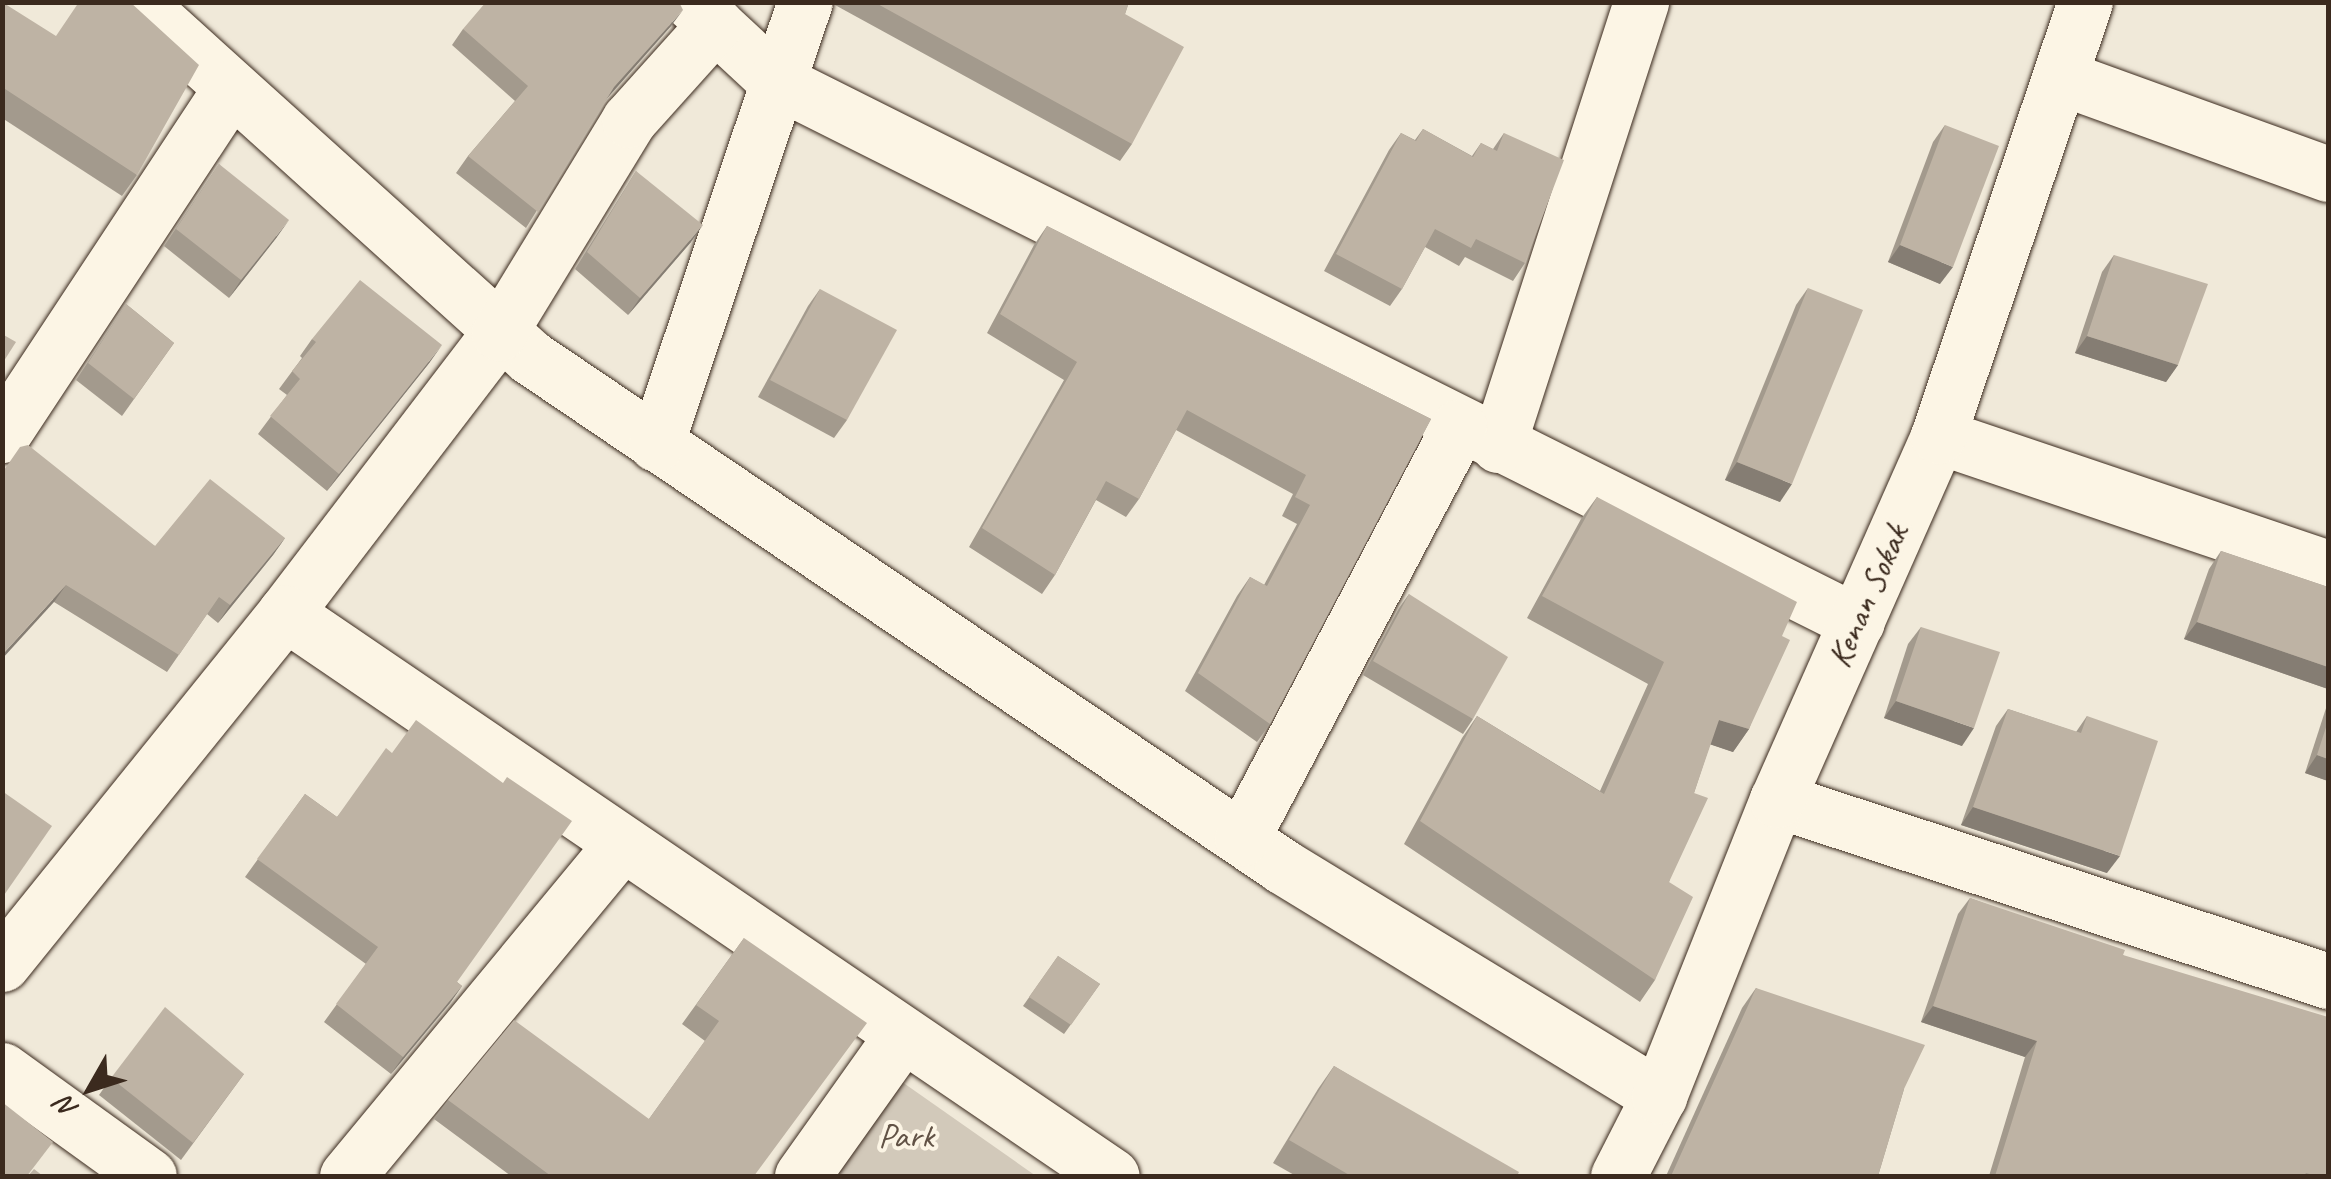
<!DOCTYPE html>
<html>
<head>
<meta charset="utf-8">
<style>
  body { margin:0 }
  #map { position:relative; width:2331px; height:1179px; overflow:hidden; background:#f0e9d9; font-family:Caveat,sans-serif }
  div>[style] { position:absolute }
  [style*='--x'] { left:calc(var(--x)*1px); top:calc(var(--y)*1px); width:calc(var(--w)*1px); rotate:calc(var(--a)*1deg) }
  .green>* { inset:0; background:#d2c9ba }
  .roads { filter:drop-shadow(0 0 2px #3b2a1e) drop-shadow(0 0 2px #3b2a1e) }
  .street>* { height:55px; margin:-27.5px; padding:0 27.5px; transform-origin:27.5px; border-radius:27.5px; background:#fcf5e5 }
  .secondary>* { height:55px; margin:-27.5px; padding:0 27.5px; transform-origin:27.5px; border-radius:27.5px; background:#fcf5e5 }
  .wall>* { inset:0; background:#a39a8d }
  .shaded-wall>* { inset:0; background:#857d73 }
  .building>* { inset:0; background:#beb3a4 }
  span { translate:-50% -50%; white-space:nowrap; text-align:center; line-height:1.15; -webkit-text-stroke:8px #fcf5e5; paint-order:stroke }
  .street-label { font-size:35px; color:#3b2a1e }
  .park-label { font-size:35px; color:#615245 }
  .frame { position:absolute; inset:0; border:5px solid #3b2a1e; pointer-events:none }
  .north { position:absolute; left:40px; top:1039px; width:100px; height:100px; -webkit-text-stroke:8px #fcf5e5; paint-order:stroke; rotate:231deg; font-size:28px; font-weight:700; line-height:40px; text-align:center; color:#3b2a1e }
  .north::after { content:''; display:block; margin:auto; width:35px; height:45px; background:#3b2a1e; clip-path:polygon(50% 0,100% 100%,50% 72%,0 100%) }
</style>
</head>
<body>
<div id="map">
  <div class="green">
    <i style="clip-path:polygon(895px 1077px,1036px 1176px,833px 1176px)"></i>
  </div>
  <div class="roads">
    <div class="street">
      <i style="--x:137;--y:2;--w:530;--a:42.09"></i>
      <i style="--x:530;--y:357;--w:908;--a:34.09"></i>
      <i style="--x:1282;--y:866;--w:442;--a:31.4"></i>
      <i style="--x:691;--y:2;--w:115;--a:42.9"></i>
      <i style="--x:775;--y:80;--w:1210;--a:26.61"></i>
      <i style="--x:2060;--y:77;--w:285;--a:19.9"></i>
      <i style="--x:2;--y:435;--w:416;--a:-56.6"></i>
      <i style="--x:1938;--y:436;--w:412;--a:18.7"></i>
      <i style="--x:656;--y:444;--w:466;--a:-71.4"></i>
      <i style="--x:1498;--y:445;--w:466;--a:-72.1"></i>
      <i style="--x:285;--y:613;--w:352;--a:-52.6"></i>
      <i style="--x:499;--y:333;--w:250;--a:-58.6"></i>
      <i style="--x:629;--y:120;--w:129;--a:-48.1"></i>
      <i style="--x:1777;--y:800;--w:580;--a:18.19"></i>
      <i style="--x:1242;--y:838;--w:465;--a:-62.2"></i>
      <i style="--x:2;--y:964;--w:451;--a:-51.1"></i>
      <i style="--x:285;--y:613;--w:1000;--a:34.25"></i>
      <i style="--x:2;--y:1070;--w:181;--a:35.8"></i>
      <i style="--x:347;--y:1176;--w:428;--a:-50.4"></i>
      <i style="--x:802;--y:1176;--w:169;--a:-54.6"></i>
    </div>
    <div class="secondary">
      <i style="--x:1618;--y:1176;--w:90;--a:-62.9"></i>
      <i style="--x:1659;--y:1096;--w:319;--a:-68.3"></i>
      <i style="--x:1777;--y:800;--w:398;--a:-66.1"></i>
      <i style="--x:1938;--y:436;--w:458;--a:-71.3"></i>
    </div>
  </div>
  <div class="wall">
    <i style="clip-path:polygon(2px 2px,137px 175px,122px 196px,2px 118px)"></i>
    <i style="clip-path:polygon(837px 2px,1129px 2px,1125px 14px,1132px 144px,1120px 161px,835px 5px)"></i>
    <i style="clip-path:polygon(671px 26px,607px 98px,526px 228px,456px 173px,468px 156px,515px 101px,452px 45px,463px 29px)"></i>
    <i style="clip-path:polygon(1945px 125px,1940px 284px,1888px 262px,1933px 142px)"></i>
    <i style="clip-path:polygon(1423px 129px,1472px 156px,1481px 143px,1493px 149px,1504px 133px,1525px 263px,1513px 281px,1465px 257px,1459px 266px,1425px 247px,1402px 289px,1390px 306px,1324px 271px,1389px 150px,1401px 133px,1415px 140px)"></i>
    <i style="clip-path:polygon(219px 164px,277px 237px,229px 298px,164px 246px)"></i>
    <i style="clip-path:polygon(636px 171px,691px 242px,628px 315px,575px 269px)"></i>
    <i style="clip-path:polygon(1047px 226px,1431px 419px,1270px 724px,1257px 742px,1185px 691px,1237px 596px,1250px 577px,1264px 585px,1297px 524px,1282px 516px,1293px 494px,1176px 430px,1139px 499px,1126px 517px,1096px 500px,1055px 575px,1042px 594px,969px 547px,1064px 380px,987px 333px,1034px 245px)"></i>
    <i style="clip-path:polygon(2114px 255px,2178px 365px,2166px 382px,2075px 353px,2102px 272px)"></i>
    <i style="clip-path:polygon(1808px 288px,1780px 502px,1725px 480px,1796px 305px)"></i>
    <i style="clip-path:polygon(820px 289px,847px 420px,834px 438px,758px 397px,808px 306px)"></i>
    <i style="clip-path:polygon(126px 304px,174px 343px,122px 416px,76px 380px)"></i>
    <i style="clip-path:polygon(312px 339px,430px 362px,327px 491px,258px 434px,287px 395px,279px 389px,302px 358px,300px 356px)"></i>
    <i style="clip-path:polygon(2px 473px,155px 546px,285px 538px,273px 555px,218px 623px,207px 614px,167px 672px,54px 602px)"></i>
    <i style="clip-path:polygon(1597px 497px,1782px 636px,1749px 729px,1733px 752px,1710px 744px,1694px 793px,1669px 882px,1655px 980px,1640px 1002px,1404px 844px,1462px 738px,1477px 716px,1600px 791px,1648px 684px,1527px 618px,1581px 519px)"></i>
    <i style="clip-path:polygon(2221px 551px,2328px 587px,2328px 689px,2184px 639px,2209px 569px)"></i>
    <i style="clip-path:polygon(1409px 594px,1473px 719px,1463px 734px,1363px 675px,1399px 608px)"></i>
    <i style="clip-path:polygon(1921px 627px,1962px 746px,1884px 718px,1908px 644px)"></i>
    <i style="clip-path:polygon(2328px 702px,2328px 781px,2305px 773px)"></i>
    <i style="clip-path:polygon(2008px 709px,2076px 732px,2087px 716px,2107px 873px,1961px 825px,1996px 726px)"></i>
    <i style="clip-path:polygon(392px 753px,457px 982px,462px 986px,450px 1003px,391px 1074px,324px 1022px,366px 964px,245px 877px,305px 794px,337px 817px)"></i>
    <i style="clip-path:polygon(1970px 898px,2123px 955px,2328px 1176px,1989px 1176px,2025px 1057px,1921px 1022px,1958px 914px)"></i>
    <i style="clip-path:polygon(744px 938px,755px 1176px,511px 1176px,434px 1119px,448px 1100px,649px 1119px,705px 1041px,682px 1024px)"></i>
    <i style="clip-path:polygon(1058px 956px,1100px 984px,1064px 1034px,1023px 1006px)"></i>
    <i style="clip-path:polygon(1756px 988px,1904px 1089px,1878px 1176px,1666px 1176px,1742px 1008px)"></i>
    <i style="clip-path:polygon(1334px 1066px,1517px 1176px,1296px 1176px,1273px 1163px,1318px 1089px)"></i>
    <i style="clip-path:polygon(244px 1074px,181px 1160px,99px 1095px,111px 1078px)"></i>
  </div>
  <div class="shaded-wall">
    <i style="clip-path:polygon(683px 10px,671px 26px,603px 103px,614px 87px)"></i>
    <i style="clip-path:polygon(289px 220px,277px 237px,229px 298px,241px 280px)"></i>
    <i style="clip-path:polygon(703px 225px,691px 242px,628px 315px,640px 298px)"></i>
    <i style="clip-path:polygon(1900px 245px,1953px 267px,1940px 284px,1888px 262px)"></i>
    <i style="clip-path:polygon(2087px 336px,2178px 365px,2166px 382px,2075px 353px)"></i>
    <i style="clip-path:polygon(442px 345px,430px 362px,327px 491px,339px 474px)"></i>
    <i style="clip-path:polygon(1737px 462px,1792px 484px,1780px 502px,1725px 480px)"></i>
    <i style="clip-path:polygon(285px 538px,273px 555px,218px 623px,230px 605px)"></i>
    <i style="clip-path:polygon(66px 585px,54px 602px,2px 659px,2px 655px)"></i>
    <i style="clip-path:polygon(2197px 622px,2328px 667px,2328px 689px,2184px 639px)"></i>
    <i style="clip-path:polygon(1896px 701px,1974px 728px,1962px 746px,1884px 718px)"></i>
    <i style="clip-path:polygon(1719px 720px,1749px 729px,1733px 752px,1703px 742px)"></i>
    <i style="clip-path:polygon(2317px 755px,2328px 759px,2328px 781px,2305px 773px)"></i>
    <i style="clip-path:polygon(1973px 807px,2120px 856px,2107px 873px,1961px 825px)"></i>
    <i style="clip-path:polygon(462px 986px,450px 1003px,391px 1074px,403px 1057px)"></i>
    <i style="clip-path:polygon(1933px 1006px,2037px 1041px,2025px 1057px,1921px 1022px)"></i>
  </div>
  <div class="building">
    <i style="clip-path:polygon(2px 2px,56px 36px,79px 2px,130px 2px,199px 65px,137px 175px,2px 87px)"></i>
    <i style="clip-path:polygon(486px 2px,679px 2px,683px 10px,614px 87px,538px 212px,468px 156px,528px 86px,463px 29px)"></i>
    <i style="clip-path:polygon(874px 2px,1129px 2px,1125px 14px,1184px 47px,1132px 144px)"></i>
    <i style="clip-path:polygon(1945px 125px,1999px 146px,1953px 267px,1900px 245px)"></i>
    <i style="clip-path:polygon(1423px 129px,1473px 157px,1481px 143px,1497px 151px,1504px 133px,1564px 160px,1525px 263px,1476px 239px,1471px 248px,1435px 229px,1402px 289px,1336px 254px,1401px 133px,1416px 141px)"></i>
    <i style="clip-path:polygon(219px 164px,289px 220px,241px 280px,176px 229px)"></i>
    <i style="clip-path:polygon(636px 171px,703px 225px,640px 298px,587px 252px)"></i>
    <i style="clip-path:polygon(1047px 226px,1431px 419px,1270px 724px,1198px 673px,1250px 577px,1267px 586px,1310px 505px,1295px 497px,1306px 475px,1187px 410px,1139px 499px,1106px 481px,1055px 575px,982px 528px,1077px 362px,1000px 314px)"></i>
    <i style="clip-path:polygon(2114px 255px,2208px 284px,2178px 365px,2087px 336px)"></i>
    <i style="clip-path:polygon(360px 280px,442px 345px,339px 474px,270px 416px,300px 379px,292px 371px,316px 342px,312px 339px)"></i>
    <i style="clip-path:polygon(1808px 288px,1863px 310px,1792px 484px,1737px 462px)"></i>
    <i style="clip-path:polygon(820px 289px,897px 330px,847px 420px,770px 380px)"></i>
    <i style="clip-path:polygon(126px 304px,174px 343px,134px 399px,88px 363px)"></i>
    <i style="clip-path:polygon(2px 334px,16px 342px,2px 364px)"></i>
    <i style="clip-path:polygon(28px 445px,155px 546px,210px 479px,285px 538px,230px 605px,219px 597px,179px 655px,66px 585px,2px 655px,2px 473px,20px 447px)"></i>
    <i style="clip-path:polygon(1597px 497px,1797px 602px,1782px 636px,1790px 640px,1749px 729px,1719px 720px,1694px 793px,1708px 798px,1669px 882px,1693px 897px,1655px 980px,1420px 821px,1477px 716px,1604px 794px,1664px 662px,1542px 596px)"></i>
    <i style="clip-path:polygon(2221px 551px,2328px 587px,2328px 667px,2197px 622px)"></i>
    <i style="clip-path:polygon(1409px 594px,1508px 657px,1473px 719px,1373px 661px)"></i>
    <i style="clip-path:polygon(1921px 627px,2000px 652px,1974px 728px,1896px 701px)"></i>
    <i style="clip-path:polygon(2008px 709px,2081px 733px,2087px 716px,2158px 741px,2120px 856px,1973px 807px)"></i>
    <i style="clip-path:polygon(416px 720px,503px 783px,507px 777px,572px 821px,457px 982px,462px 986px,403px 1057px,336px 1004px,378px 947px,257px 859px,305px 794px,337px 817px,386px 748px,392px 753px)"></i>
    <i style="clip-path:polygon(2328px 721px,2328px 759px,2317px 755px)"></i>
    <i style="clip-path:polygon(2px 791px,52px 826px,2px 898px)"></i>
    <i style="clip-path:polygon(1970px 898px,2125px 950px,2123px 955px,2328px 1017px,2328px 1176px,2317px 1176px,2306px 1173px,2304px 1176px,1995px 1176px,2037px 1041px,1933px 1006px)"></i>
    <i style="clip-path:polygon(744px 938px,867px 1023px,754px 1176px,551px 1176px,448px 1100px,514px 1020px,649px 1119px,719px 1021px,696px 1005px)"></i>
    <i style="clip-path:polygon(1058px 956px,1100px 984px,1071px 1025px,1029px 997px)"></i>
    <i style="clip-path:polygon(1756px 988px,1925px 1045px,1904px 1089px,1878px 1176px,1671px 1176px)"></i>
    <i style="clip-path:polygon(165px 1007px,244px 1074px,193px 1143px,111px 1078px)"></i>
    <i style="clip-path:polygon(1334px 1066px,1519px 1172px,1517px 1176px,1351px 1176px,1289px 1140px)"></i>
    <i style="clip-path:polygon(2px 1102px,53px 1142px,27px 1176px,2px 1176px)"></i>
    <i style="clip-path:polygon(34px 1169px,43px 1176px,28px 1176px)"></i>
  </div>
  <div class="street-label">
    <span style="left:1868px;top:596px;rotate:-66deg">Kenan Sokak</span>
  </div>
  <div class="park-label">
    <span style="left:906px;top:1136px">Park</span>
  </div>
  <div class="frame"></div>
  <div class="north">N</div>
</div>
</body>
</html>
